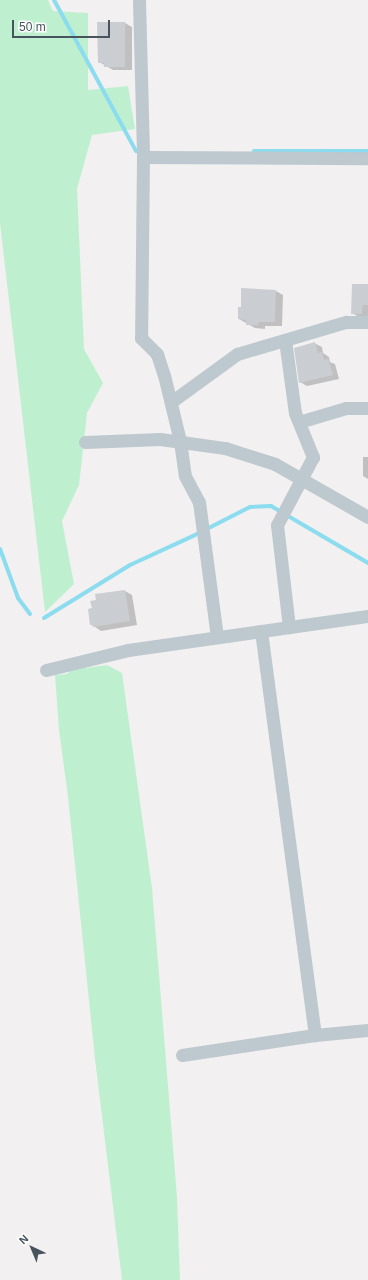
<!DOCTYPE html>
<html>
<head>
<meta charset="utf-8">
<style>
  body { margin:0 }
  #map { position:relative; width:368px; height:1280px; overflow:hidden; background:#f2f0f0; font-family:Arial,sans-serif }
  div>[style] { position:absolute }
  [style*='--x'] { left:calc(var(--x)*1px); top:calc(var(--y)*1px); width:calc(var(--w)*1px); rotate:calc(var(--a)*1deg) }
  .green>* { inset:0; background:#bef0d0 }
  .shadow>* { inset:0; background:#0003 }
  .stream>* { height:4px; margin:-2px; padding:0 2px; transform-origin:2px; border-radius:2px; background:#8adcee }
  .building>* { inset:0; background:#cacdd2 }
  .minor>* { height:13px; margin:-6.5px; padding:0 6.5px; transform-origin:6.5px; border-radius:6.5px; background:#bdc8cf }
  span { translate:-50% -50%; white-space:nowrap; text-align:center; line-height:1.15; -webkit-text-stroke:3.5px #fff; paint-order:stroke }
  .north { position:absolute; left:12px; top:1228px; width:40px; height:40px; -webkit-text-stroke:3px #fff; paint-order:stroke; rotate:316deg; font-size:11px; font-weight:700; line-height:16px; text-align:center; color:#47545e }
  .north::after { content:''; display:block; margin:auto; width:14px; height:18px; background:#47545e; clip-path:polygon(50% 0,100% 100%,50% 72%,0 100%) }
  .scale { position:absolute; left:12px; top:20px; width:98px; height:18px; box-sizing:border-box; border:2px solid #47545e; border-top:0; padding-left:5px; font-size:12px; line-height:14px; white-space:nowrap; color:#47545e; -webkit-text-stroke:3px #fff; paint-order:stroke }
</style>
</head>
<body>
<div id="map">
  <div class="green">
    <i style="clip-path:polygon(0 0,48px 0,53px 11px,88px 13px,88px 90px,128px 86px,135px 129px,92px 135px,77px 189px,84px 349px,103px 383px,87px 413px,79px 485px,62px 521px,74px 584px,45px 612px,0 223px)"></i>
    <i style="clip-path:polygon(77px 665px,86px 668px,107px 665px,122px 673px,152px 888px,177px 1197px,180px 1280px,122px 1280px,95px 1059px,68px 797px,59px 730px,55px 675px,67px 674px)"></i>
  </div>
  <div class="shadow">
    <i style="clip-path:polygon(125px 23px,132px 27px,132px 70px,113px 70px,99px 62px)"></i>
    <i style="clip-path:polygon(368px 285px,368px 318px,359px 317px,352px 313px)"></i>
    <i style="clip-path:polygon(276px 291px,283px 295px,282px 326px,265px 326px,265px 329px,255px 328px,239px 319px,242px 308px)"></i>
    <i style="clip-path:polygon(314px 343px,322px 347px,323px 353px,329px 357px,330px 362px,335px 364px,339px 379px,307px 386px,300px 382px)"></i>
    <i style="clip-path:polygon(363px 457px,368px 457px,368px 479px,363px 476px)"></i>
    <i style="clip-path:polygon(125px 591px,132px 595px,137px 625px,101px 631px,91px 624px,93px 609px)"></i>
  </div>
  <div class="stream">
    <i style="--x:54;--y:0;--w:172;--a:61.5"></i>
    <i style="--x:254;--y:151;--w:114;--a:0"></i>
    <i style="--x:0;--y:549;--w:52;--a:69.8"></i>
    <i style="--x:18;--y:598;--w:20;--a:53"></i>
    <i style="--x:44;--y:618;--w:101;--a:-31.6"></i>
    <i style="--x:130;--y:565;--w:69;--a:-24.7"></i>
    <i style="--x:193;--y:536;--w:64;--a:-27"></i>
    <i style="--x:250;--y:507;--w:21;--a:-3"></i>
    <i style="--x:271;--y:506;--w:113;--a:30.4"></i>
  </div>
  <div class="building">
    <i style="clip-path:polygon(97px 22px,125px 22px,125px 67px,104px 67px,104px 63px,98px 63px)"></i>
    <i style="clip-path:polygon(352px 284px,368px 284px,368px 305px,362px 305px,362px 314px,351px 314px)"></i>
    <i style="clip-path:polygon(241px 288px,276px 290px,275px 322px,258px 322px,258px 325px,246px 325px,246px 320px,238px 319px,238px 307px,241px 307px)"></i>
    <i style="clip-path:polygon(315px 342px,318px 353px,322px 352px,324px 360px,328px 359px,333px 375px,299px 383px,294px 348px)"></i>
    <i style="clip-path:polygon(125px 590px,130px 621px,93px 627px,92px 625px,90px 625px,88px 609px,92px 608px,90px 601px,96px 600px,95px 594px)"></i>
  </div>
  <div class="minor">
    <i style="--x:139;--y:0;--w:157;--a:88.5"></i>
    <i style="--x:143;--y:157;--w:181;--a:90.6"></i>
    <i style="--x:141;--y:338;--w:23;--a:45"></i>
    <i style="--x:157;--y:354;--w:22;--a:72"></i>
    <i style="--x:164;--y:375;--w:68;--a:76.4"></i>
    <i style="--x:180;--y:441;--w:35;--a:82"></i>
    <i style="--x:185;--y:476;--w:30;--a:62"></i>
    <i style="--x:199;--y:502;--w:136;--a:82.4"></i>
    <i style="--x:143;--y:157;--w:225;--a:0.3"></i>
    <i style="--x:285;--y:340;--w:74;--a:82.2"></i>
    <i style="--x:295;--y:413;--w:48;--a:67.8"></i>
    <i style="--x:313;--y:457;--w:77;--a:117.9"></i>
    <i style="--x:277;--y:525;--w:103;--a:83.3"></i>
    <i style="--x:171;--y:402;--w:82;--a:-36"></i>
    <i style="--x:237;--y:354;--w:114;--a:-16.4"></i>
    <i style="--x:346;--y:322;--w:22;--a:0"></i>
    <i style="--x:299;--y:422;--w:49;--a:-16.6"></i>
    <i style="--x:346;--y:408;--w:22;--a:0"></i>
    <i style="--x:85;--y:442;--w:75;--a:-2.3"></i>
    <i style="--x:160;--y:439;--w:66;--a:7.9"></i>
    <i style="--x:225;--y:448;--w:52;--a:17.7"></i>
    <i style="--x:275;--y:464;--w:107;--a:29.7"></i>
    <i style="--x:261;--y:631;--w:408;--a:82.4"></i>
    <i style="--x:46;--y:670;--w:84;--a:-13.7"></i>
    <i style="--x:128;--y:650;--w:242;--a:-8.1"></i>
    <i style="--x:182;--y:1055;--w:134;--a:-8.6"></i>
    <i style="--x:315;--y:1035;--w:53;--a:-5.4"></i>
  </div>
  <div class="north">N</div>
  <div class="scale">50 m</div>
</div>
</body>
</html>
